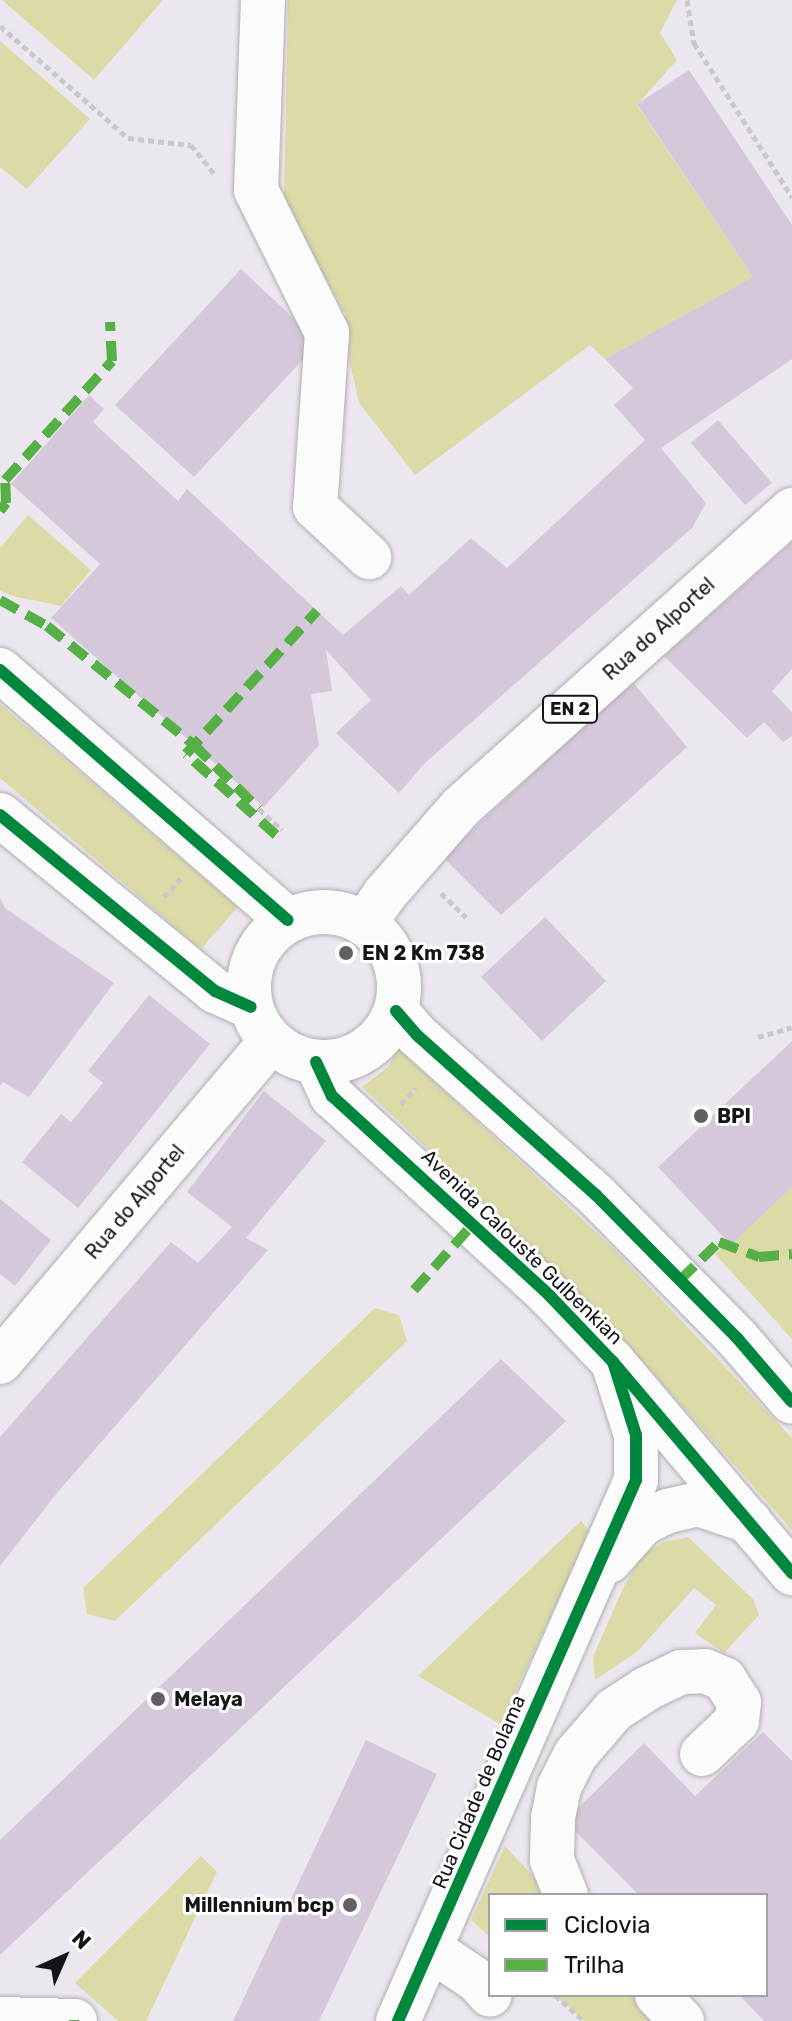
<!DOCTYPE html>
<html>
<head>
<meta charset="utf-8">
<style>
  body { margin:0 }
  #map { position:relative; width:792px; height:2021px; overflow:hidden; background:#ece7ee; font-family:Rubik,sans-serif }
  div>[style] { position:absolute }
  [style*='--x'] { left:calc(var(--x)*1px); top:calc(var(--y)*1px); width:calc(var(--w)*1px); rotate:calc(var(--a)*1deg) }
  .green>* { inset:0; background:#dcdba8 }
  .building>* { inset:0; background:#d5c8da }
  .path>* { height:5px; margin-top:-2.5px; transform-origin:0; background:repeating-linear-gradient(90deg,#c9c8cb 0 6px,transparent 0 10px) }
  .roads { filter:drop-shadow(0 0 2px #b2afb4) drop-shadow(0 0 2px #b2afb4) }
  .minor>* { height:44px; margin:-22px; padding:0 22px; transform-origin:22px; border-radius:22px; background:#fcfbfc }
  .major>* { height:44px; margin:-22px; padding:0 22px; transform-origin:22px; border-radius:22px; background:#fcfbfc }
  .major>.ring { margin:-22px; padding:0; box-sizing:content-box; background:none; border:44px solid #fcfbfc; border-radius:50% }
  .quiet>* { height:10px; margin-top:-5px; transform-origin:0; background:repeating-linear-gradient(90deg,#55b145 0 20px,transparent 0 30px) }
  .cycleway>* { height:12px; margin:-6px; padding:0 6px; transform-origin:6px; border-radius:6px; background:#00873e }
  .dots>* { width:22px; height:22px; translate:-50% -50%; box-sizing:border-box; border:4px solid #fff; border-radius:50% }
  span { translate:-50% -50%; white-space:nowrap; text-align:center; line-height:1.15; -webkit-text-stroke:6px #fff; paint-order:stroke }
  .shield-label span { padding:2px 6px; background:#fff; border:2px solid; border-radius:6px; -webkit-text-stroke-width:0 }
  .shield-label { font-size:18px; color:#171418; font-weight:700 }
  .street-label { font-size:20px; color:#171418 }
  .poi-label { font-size:20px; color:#171418; font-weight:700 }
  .left { translate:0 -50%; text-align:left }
  .right { translate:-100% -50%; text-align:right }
  .legend { position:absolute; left:488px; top:1893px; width:280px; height:104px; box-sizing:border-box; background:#fff; border:2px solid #a2a1a3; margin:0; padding:10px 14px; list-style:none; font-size:24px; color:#171418 }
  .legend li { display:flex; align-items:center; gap:16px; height:40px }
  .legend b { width:40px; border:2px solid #a2a1a3 }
  .north { position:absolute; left:24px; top:1917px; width:80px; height:80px; -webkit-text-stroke:6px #fff; paint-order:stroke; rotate:45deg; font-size:22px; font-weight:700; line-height:32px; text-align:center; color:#171418 }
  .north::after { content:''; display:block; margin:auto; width:28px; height:36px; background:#171418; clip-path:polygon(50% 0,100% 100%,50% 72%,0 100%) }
</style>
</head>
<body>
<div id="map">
  <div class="green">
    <i style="clip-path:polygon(2px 0,163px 0,94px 80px)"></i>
    <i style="clip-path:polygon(288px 0,677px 0,660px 33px,677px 60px,637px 105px,753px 277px,605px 359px,590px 345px,415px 475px,359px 403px,349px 359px,345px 313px,284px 206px)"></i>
    <i style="clip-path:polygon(0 41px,90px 119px,27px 189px,0 167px)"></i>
    <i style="clip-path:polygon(28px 515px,91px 570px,61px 606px,12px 596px,0 590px,0 548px)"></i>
    <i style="clip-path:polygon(0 704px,238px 907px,201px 949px,0 778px)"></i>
    <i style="clip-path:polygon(398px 1048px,613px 1248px,792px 1438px,792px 1530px,645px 1364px,466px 1185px,362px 1087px,389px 1066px)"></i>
    <i style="clip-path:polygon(792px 1185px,792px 1339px,715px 1254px)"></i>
    <i style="clip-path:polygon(375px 1308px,399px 1315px,407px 1341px,115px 1621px,87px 1614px,83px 1588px)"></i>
    <i style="clip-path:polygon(581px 1521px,590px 1532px,500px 1724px,418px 1676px)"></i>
    <i style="clip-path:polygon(688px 1537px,753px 1599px,759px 1615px,724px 1653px,695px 1633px,716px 1605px,694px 1588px,638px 1651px,595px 1680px,593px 1657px,623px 1588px,642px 1555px,664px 1542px)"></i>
    <i style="clip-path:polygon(505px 1846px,551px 1895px,490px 1895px,490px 1937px,471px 1920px)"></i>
    <i style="clip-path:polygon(201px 1856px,217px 1872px,146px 2021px,118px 2021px,75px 1983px)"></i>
    <i style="clip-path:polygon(555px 1995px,643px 1995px,667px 2021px,584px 2021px)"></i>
  </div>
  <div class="building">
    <i style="clip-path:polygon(689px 70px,792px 225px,792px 359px,661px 448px,706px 503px,692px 528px,424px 764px,399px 793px,336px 733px,371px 700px,326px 650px,332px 691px,311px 694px,319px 745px,264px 807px,51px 618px,100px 564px,11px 484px,89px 395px,104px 409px,93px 422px,178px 501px,187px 489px,343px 635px,401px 586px,409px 595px,471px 538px,507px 568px,645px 440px,614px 405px,633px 388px,605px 359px,753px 277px,637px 104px)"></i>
    <i style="clip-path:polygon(241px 269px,319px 342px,194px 477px,115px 405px)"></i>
    <i style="clip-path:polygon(718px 420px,772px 483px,745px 505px,691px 443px)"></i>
    <i style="clip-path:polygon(792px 542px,792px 669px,772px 691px,792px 712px,792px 736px,783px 742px,764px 722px,747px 738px,664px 656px)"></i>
    <i style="clip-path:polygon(632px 681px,687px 747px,501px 915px,443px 857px)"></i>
    <i style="clip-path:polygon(0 898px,5px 908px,114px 983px,29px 1097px,3px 1082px,0 1086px)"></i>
    <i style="clip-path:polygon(545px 917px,606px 981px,542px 1041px,481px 977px)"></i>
    <i style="clip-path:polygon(149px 995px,210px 1044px,78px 1208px,22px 1162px,61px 1114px,71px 1122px,103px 1083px,88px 1071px)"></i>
    <i style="clip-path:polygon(792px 1041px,792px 1187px,731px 1245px,658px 1167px)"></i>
    <i style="clip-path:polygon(264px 1091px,326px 1141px,246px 1238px,268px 1250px,57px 1493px,0 1566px,0 1437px,171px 1242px,198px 1263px,232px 1227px,187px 1192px)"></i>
    <i style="clip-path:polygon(0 1199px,51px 1240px,15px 1286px,0 1274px)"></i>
    <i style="clip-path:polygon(501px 1359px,566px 1421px,0 1955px,0 1840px)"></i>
    <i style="clip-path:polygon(763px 1732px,792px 1761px,792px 2021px,764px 2021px,739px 1995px,766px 1995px,766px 1895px,639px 1895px,565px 1821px,644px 1743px,695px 1796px)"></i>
    <i style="clip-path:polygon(366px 1740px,437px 1774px,319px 2021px,233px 2021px)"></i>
  </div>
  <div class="path">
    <i style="--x:687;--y:0;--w:44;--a:80.8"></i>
    <i style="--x:694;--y:43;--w:183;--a:57.5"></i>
    <i style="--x:0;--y:26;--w:170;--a:41.2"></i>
    <i style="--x:128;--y:138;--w:63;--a:6.3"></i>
    <i style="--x:191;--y:145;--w:36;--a:51"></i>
    <i style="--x:259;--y:809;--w:31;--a:42"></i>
    <i style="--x:441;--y:893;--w:35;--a:44"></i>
    <i style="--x:164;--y:897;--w:25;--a:-48"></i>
    <i style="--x:758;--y:1037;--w:35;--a:-16"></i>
    <i style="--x:401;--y:1104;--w:22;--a:-47"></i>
    <i style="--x:555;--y:1995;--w:39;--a:42"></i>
  </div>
  <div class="roads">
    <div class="minor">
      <i style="--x:263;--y:0;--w:190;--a:92.1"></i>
      <i style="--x:256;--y:190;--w:160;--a:63.6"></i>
      <i style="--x:327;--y:333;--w:174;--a:93.9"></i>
      <i style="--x:315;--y:507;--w:74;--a:42.8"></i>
      <i style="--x:0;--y:1362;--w:420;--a:-49.8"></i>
      <i style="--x:609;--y:1561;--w:51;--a:-48.2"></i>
      <i style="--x:643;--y:1523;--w:28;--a:-26"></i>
      <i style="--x:668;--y:1511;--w:31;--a:-13"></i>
      <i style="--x:698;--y:1504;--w:54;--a:18.4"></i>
      <i style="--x:566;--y:1895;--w:38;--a:-112"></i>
      <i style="--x:552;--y:1860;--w:42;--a:-88.6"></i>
      <i style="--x:553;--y:1818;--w:32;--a:-79"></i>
      <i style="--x:559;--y:1787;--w:37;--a:-63"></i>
      <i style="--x:576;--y:1754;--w:58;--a:-49.2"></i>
      <i style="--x:614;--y:1710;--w:38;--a:-33"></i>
      <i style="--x:646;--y:1689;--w:39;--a:-26"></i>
      <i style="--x:681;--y:1672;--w:24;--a:-2"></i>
      <i style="--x:705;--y:1671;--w:21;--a:23"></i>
      <i style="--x:724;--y:1679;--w:27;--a:57"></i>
      <i style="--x:739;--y:1702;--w:19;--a:96"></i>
      <i style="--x:737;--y:1721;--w:48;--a:136.7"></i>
      <i style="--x:432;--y:1950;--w:55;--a:34"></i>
      <i style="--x:478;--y:1981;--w:18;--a:49"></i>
      <i style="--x:657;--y:1995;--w:36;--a:46"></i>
      <i style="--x:0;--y:2019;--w:75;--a:1.5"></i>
      <i style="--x:398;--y:2021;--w:591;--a:-66.25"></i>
      <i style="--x:636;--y:1480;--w:45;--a:-90"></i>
      <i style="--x:636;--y:1435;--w:77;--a:-107.5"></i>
    </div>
    <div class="major">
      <i style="--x:0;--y:670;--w:381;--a:41"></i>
      <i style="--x:0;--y:815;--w:278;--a:39.3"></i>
      <i style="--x:215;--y:991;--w:39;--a:24"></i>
      <i class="ring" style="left:249px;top:912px;width:106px;height:106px"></i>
      <i style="--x:364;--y:924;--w:37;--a:-55"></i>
      <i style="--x:385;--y:894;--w:116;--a:-48.9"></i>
      <i style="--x:461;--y:807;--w:445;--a:-41.9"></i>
      <i style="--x:396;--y:1011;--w:33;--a:49"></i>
      <i style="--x:418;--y:1036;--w:239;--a:41.8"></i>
      <i style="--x:596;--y:1195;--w:201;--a:45.4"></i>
      <i style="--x:737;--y:1338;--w:84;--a:49.3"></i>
      <i style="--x:316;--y:1062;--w:38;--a:65"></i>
      <i style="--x:332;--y:1096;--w:296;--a:42.5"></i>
      <i style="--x:550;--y:1296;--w:91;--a:46.3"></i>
      <i style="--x:613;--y:1362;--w:277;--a:49.7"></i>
    </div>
  </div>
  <div class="quiet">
    <i style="--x:0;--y:511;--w:10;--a:-53"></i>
    <i style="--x:6;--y:503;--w:23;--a:-92"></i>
    <i style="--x:5;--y:480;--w:160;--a:-48"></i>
    <i style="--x:112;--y:361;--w:39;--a:-93"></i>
    <i style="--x:0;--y:600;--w:54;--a:29"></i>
    <i style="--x:47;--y:626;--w:189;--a:39"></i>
    <i style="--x:194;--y:745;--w:91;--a:44.6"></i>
    <i style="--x:276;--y:835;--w:121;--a:-138"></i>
    <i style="--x:186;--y:754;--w:194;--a:-47.5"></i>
    <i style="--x:680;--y:1280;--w:54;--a:-44.3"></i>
    <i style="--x:719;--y:1242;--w:43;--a:20.6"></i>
    <i style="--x:759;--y:1257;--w:33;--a:-5"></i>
    <i style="--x:414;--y:1290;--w:89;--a:-48.2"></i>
    <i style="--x:74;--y:2021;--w:1;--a:-90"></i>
  </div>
  <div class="cycleway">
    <i style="--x:0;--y:670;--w:381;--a:41"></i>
    <i style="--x:0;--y:815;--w:278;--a:39.3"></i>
    <i style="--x:215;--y:991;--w:39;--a:24"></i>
    <i style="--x:396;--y:1011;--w:33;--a:49"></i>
    <i style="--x:418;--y:1036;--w:239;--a:41.8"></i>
    <i style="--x:596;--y:1195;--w:201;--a:45.4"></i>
    <i style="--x:737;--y:1338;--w:84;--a:49.3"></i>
    <i style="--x:316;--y:1062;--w:38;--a:65"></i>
    <i style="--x:332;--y:1096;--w:296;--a:42.5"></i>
    <i style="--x:550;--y:1296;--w:91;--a:46.3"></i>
    <i style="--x:613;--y:1362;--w:277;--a:49.7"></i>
    <i style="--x:398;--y:2021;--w:591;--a:-66.25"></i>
    <i style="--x:636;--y:1480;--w:45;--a:-90"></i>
    <i style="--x:636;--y:1435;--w:77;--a:-107.5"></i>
  </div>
  <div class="dots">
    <i style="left:346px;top:953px;background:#625e63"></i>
    <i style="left:701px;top:1116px;background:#625e63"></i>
    <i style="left:158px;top:1699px;background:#625e63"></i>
    <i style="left:350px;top:1905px;background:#625e63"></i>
  </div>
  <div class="shield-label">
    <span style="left:570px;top:709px">EN 2</span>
  </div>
  <div class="street-label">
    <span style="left:659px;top:629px;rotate:-42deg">Rua do Alportel</span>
    <span style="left:135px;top:1202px;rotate:-50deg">Rua do Alportel</span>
    <span style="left:522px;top:1247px;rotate:44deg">Avenida Calouste Gulbenkian</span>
    <span style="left:479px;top:1792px;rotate:-67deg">Rua Cidade de Bolama</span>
  </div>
  <div class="poi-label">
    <span class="left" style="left:362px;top:953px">EN 2 Km 738</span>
    <span class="left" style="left:717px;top:1116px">BPI</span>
    <span class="left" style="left:174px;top:1699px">Melaya</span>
    <span class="right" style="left:334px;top:1905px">Millennium bcp</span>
  </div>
  <ul class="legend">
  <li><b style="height:10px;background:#00873e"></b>Ciclovia</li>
  <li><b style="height:10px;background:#55b145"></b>Trilha</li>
  </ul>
  <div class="north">N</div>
</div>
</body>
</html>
